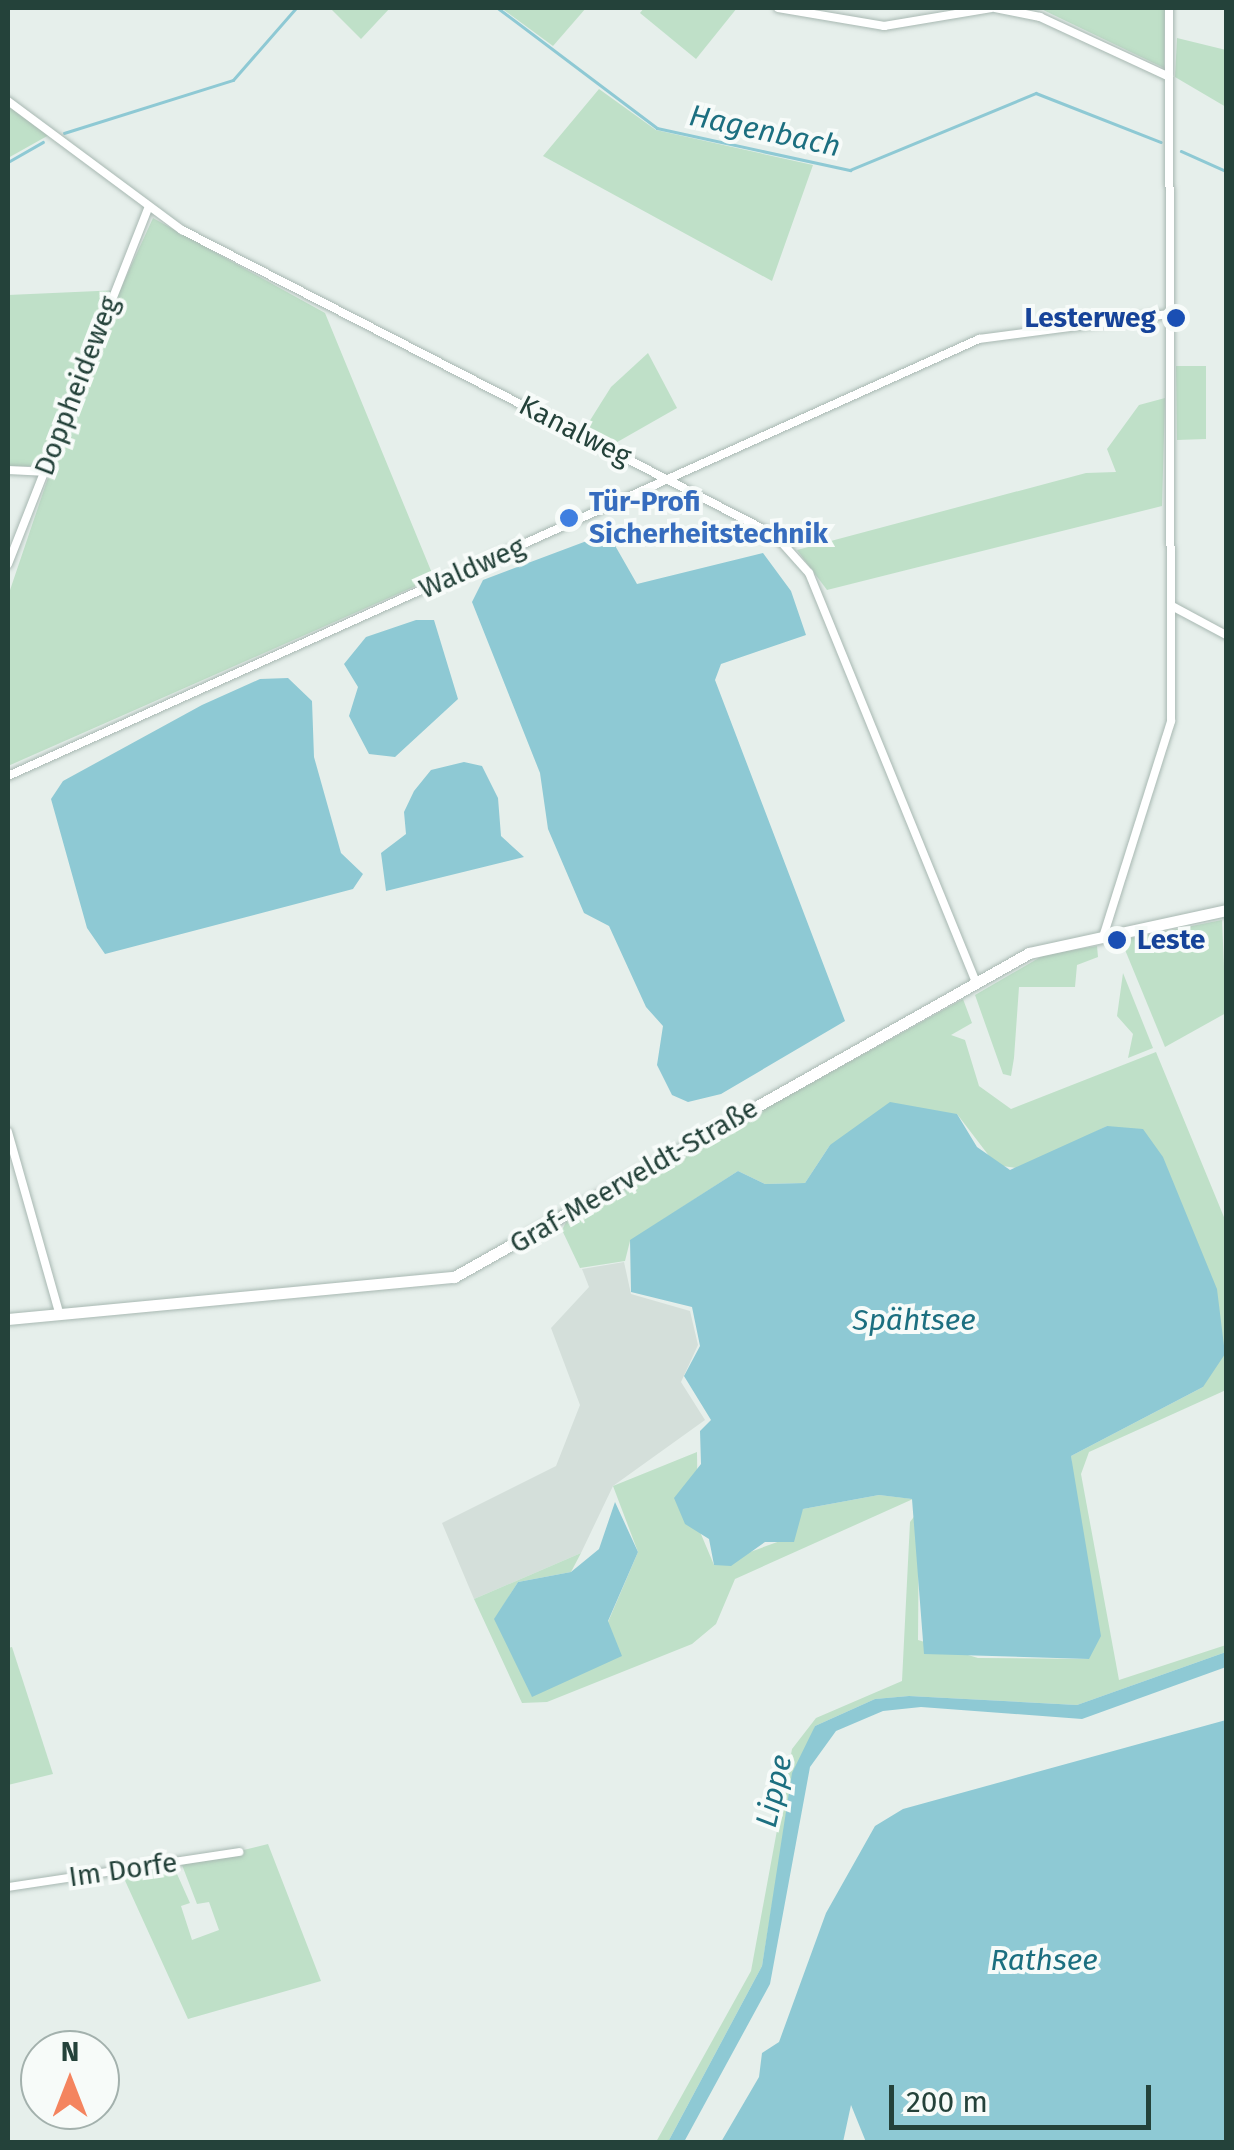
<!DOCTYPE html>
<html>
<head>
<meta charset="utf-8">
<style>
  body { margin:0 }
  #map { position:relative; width:1234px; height:2150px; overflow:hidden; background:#e6efeb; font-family:"Fira Sans",sans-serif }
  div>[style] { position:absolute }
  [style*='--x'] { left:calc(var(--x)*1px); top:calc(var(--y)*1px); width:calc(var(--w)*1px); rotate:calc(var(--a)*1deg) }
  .built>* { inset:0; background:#d4dfda }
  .green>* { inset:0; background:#bfe0c8 }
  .water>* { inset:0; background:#8ec9d4 }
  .stream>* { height:2.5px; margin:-1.25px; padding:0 1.25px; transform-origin:1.25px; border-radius:1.25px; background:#8ec9d4 }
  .roads { filter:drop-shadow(0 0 2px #a8b8b2) drop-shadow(0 0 2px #a8b8b2) }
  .street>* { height:8px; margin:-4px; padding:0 4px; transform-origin:4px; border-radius:4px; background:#fff }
  .secondary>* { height:11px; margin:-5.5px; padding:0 5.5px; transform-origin:5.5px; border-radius:5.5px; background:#fff }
  .dots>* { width:28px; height:28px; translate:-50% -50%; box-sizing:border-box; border:5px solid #f7fbf9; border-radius:50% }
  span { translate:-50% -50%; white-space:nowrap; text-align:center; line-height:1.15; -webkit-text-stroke:8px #f7fbf9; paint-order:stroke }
  .transit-label { font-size:28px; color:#164399; font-weight:700 }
  .right { translate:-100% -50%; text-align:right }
  .left { translate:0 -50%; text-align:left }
  .street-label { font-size:28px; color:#24423a }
  .shop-label { font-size:28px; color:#366cbe; font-weight:700 }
  .water-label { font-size:30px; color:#1c6f80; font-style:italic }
  .frame { position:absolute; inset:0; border:10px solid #24423a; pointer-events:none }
  .north { position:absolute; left:20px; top:2030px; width:100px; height:100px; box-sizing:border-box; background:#f7fbf9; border:2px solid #a3b1ad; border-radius:50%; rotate:0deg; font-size:28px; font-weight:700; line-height:40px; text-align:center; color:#24423a }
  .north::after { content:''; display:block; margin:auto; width:35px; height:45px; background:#f4845f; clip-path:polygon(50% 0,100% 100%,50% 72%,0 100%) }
  .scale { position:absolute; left:889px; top:2085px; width:262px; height:45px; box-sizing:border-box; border:5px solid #24423a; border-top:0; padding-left:12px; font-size:30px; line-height:35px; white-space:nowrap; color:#24423a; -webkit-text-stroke:8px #f7fbf9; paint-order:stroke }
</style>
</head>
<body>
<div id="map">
  <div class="built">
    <i style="clip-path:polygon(624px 1262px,631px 1294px,690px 1311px,698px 1345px,681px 1382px,705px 1420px,613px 1486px,581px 1553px,474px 1599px,442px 1523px,556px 1466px,580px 1405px,551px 1328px,589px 1287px,582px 1269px)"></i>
  </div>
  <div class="green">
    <i style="clip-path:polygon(330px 8px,390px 8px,361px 39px)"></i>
    <i style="clip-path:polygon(501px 8px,586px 8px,553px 46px)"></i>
    <i style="clip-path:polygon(644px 8px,737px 8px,696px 59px,640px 13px)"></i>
    <i style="clip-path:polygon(1039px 8px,1165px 8px,1164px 68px)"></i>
    <i style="clip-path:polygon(1177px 38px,1226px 50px,1226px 107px,1175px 77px)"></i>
    <i style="clip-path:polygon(599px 89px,656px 130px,813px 165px,772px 281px,543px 156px)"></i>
    <i style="clip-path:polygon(8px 105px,49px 135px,8px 158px)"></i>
    <i style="clip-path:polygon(153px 218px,325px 313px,434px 578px,8px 766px,8px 596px,52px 466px,8px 466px,8px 295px,120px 290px)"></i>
    <i style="clip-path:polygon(648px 353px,677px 408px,612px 445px,584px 430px,611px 387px)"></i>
    <i style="clip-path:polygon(1176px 366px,1206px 366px,1206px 439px,1177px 440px)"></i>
    <i style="clip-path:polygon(1165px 398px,1162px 506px,827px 590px,797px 550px,1086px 473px,1116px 472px,1107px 449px,1139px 405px)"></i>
    <i style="clip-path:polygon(1222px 920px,1226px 1013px,1165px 1047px,1121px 940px)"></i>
    <i style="clip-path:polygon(1097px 946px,1098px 957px,1077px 965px,1075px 987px,1019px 987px,1014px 1058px,1011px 1076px,1003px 1074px,975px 995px,1044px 955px)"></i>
    <i style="clip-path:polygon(1123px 973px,1153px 1048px,1128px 1058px,1133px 1034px,1117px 1016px)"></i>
    <i style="clip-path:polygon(963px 999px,972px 1023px,951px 1035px,965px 1040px,979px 1086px,1011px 1109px,1156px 1052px,1226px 1222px,1226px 1390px,1089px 1452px,1081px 1474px,1119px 1680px,1226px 1645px,1226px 1652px,1077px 1705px,909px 1696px,875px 1699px,815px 1726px,785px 1826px,762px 1966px,668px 2142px,656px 2142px,751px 1971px,792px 1749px,816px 1718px,902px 1681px,910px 1522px,919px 1510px,918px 1640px,978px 1658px,1089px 1659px,1071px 1456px,1203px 1387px,1107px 1126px,1023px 1169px,996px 1165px,957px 1114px,830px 1145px,805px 1183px,765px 1184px,738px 1171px,630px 1241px,625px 1261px,580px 1268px,562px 1230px,568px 1218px)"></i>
    <i style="clip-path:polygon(697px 1452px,698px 1527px,714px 1565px,783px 1540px,803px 1509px,879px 1495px,913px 1499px,735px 1579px,716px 1624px,692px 1644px,547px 1702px,522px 1703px,474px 1599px,581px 1553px,571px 1572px,518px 1582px,495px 1619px,532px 1696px,608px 1622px,638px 1552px,613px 1486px)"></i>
    <i style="clip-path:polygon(12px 1647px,53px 1774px,8px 1785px,8px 1648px)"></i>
    <i style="clip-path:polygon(268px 1844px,321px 1981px,188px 2019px,122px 1874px,173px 1865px,190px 1903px,181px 1906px,192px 1940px,219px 1930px,209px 1902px,197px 1904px,182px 1865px)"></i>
  </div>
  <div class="water">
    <i style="clip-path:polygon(592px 539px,613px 542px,637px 584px,763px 553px,791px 591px,806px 635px,721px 664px,715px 680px,845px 1021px,721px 1094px,688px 1102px,672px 1095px,657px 1065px,663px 1026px,646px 1007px,609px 926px,584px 913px,548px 829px,540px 773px,472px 602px,483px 580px)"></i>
    <i style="clip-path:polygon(416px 620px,434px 620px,458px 699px,395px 757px,369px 754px,349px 716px,358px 687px,344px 664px,366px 637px)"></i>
    <i style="clip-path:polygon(288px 678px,312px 701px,314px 757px,341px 853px,363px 874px,353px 889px,105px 954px,87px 928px,51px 799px,63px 781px,202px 705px,260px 679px)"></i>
    <i style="clip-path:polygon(464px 762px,482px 766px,498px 798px,501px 836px,524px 857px,386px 891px,381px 853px,406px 834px,404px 812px,414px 791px,431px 770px)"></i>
    <i style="clip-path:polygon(890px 1102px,957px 1114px,977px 1147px,1010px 1170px,1107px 1126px,1143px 1129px,1163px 1157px,1217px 1289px,1225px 1354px,1203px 1387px,1071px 1456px,1101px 1636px,1089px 1659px,924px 1654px,912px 1499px,879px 1495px,803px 1509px,794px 1542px,765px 1542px,731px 1566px,714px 1565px,709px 1539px,685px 1524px,674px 1498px,701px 1464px,700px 1431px,711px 1420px,684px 1376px,700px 1346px,692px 1307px,631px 1292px,630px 1240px,738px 1171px,765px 1184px,805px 1183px,830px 1145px)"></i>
    <i style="clip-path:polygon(615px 1502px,638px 1552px,608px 1621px,622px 1656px,532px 1697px,494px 1619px,518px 1582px,571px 1572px,599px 1549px)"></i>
    <i style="clip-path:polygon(1226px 1652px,1226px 1667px,1082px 1719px,921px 1707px,883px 1711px,836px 1731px,810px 1767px,770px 1984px,684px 2142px,668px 2142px,762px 1966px,792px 1773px,815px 1726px,875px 1699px,909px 1696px,1077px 1705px)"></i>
    <i style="clip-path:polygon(1226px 1720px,1226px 2142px,866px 2142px,851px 2105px,843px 2142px,721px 2142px,759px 2077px,762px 2053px,779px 2042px,826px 1913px,875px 1826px,903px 1809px)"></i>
  </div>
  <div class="stream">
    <i style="--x:498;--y:8;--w:199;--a:37"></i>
    <i style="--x:657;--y:128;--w:198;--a:12.3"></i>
    <i style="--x:850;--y:170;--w:201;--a:-22.5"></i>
    <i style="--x:1036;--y:93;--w:134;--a:21.4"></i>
    <i style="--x:64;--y:133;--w:177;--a:-17.4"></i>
    <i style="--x:233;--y:80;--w:96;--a:-48.8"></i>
    <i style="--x:1181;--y:151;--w:49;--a:24"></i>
    <i style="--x:8;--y:162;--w:40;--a:-29.7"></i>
  </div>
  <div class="roads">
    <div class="street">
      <i style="--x:778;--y:8;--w:108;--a:9.6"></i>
      <i style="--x:884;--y:26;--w:109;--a:-9.5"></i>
      <i style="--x:995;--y:8;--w:46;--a:11.3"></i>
      <i style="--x:1040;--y:17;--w:142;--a:24.9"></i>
      <i style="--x:8;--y:101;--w:217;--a:36.6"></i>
      <i style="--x:182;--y:230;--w:667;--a:27.22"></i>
      <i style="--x:775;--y:535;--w:51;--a:48.2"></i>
      <i style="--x:809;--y:573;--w:442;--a:67.8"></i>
      <i style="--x:8;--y:470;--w:35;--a:3"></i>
      <i style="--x:8;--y:564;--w:383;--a:-68.5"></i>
      <i style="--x:1172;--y:606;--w:61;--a:28.2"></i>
      <i style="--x:8;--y:776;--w:1065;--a:-24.23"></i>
      <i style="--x:979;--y:339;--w:193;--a:-7.5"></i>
      <i style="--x:1104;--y:934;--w:223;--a:-72.5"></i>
      <i style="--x:1171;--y:721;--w:713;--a:-90.16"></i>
      <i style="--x:8;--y:1132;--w:184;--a:74.2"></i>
      <i style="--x:8;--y:1887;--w:234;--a:-8.6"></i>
    </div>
    <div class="secondary">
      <i style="--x:8;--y:1319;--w:448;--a:-5.4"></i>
      <i style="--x:454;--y:1277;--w:660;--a:-29.4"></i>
      <i style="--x:1029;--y:953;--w:202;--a:-12.3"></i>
    </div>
  </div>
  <div class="dots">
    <i style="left:1176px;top:318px;background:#1a4fb4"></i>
    <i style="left:569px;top:518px;background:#3f7fe0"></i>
    <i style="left:1117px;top:940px;background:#1a4fb4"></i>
  </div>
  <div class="transit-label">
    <span class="right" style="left:1156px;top:318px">Lesterweg</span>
    <span class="left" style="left:1137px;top:940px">Leste</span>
  </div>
  <div class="street-label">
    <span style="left:77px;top:386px;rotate:-69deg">Doppheideweg</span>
    <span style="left:575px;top:431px;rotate:27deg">Kanalweg</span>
    <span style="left:472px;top:568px;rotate:-24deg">Waldweg</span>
    <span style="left:634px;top:1176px;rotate:-30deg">Graf-Meerveldt-Straße</span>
    <span style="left:123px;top:1870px;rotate:-8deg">Im Dorfe</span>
  </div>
  <div class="shop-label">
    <span class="left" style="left:589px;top:518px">Tür-Profi<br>Sicherheitstechnik</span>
  </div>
  <div class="water-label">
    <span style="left:765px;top:131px;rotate:12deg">Hagenbach</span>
    <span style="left:914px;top:1320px">Spähtsee</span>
    <span style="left:774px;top:1791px;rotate:-77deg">Lippe</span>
    <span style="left:1044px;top:1960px">Rathsee</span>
  </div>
  <div class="frame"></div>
  <div class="north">N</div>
  <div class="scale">200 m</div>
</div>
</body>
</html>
